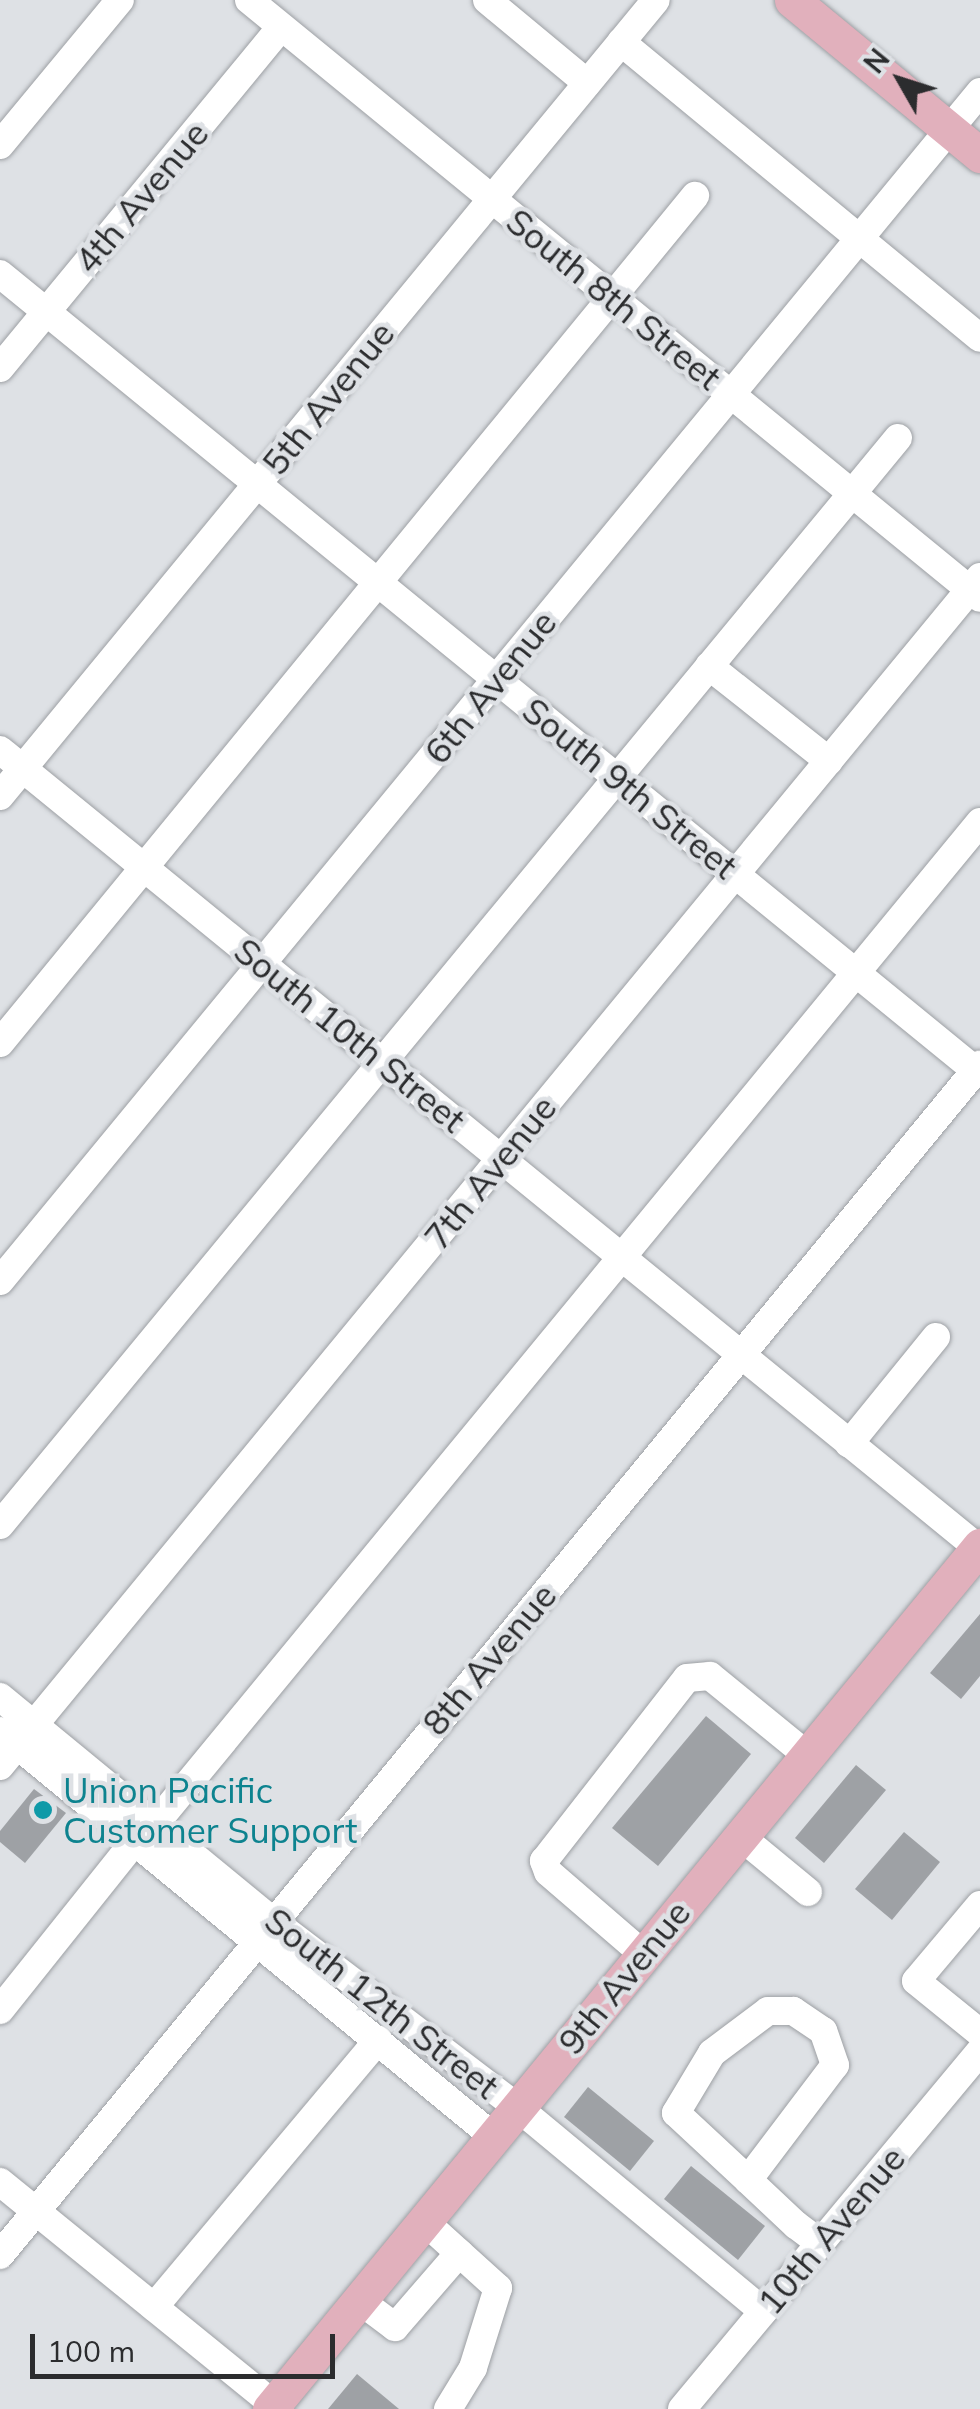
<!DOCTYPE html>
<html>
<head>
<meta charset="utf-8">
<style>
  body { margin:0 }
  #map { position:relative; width:980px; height:2409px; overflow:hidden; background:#dee1e5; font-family:Mulish,sans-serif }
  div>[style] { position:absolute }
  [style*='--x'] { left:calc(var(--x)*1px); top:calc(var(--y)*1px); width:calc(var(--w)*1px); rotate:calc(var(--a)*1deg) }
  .building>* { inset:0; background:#9ea1a5 }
  .roads { filter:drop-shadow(0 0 2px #9da0a4) drop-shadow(0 0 2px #9da0a4) }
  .minor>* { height:28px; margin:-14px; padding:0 14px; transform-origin:14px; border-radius:14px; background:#fff }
  .major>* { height:35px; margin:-17.5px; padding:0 17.5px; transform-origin:17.5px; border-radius:17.5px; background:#e1b0bc }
  .dots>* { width:28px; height:28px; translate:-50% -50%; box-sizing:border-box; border:5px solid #dee1e5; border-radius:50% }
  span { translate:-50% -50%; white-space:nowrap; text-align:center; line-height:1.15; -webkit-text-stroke:9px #dee1e5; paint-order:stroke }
  .street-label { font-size:35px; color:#2b2c2e }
  .culture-label { font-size:35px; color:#0d838f }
  .left { translate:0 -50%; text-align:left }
  .north { position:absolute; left:850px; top:30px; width:100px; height:100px; -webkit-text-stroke:8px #dee1e5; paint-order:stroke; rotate:309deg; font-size:28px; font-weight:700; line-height:40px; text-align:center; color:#2b2c2e }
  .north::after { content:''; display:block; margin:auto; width:35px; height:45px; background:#2b2c2e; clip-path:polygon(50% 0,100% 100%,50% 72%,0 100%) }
  .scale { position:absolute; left:30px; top:2334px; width:305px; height:45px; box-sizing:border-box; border:5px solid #2b2c2e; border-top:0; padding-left:12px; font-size:30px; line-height:35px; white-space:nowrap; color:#2b2c2e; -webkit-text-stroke:8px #dee1e5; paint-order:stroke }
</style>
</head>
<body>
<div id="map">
  <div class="building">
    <i style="clip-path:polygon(980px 1614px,980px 1676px,961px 1699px,930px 1673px)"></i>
    <i style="clip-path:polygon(706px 1716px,751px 1754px,658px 1866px,612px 1828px)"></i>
    <i style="clip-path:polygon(856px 1765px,886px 1790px,824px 1863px,795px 1838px)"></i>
    <i style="clip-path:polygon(34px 1789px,66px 1813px,25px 1863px,0 1842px,0 1831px)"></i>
    <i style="clip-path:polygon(904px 1832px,940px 1862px,892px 1920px,855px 1889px)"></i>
    <i style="clip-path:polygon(588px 2087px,654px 2141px,630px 2171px,564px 2117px)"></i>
    <i style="clip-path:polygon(691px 2166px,765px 2226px,738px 2260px,664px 2199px)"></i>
    <i style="clip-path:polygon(357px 2374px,399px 2409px,328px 2409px)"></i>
  </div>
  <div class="roads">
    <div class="minor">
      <i style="--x:249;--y:0;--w:944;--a:39.29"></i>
      <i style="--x:487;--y:0;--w:130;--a:39.7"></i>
      <i style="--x:621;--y:42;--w:465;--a:39.5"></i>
      <i style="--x:0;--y:145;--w:188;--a:-50.4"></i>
      <i style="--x:0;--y:274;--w:1265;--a:39.23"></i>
      <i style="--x:0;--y:368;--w:442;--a:-50.5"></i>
      <i style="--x:709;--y:666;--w:153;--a:38.4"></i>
      <i style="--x:0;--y:750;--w:1262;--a:39.21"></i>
      <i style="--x:0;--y:796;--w:1031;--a:-50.51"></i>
      <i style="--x:0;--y:1043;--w:1096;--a:-50.63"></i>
      <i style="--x:0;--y:1281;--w:1541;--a:-50.5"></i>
      <i style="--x:849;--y:1444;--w:138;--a:-50.9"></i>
      <i style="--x:0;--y:1525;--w:1410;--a:-50.44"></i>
      <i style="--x:0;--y:1697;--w:353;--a:39.4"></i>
      <i style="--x:273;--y:1921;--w:307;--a:37.3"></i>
      <i style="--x:517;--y:2107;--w:320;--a:39.7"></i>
      <i style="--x:0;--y:1731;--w:639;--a:39.42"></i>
      <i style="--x:0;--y:1766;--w:1541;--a:-50.5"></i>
      <i style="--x:155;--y:1824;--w:1298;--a:-50.53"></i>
      <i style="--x:740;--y:1836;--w:88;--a:39.5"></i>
      <i style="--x:980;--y:1905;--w:99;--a:130.1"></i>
      <i style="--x:916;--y:1981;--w:82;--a:39.1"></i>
      <i style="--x:643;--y:1954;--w:125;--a:-139.2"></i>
      <i style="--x:548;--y:1872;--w:12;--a:-110"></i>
      <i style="--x:544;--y:1861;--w:232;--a:-52"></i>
      <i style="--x:687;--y:1678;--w:23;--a:-5"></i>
      <i style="--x:710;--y:1676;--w:125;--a:39.2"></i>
      <i style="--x:0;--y:2010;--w:216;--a:-51.4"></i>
      <i style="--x:748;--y:2180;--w:144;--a:-52.9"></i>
      <i style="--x:835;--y:2065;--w:36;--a:-109"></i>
      <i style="--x:823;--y:2031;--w:36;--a:-146"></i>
      <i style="--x:793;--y:2011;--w:25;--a:180"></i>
      <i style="--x:768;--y:2011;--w:70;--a:143.1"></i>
      <i style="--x:712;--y:2053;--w:70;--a:121"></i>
      <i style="--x:676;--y:2113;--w:98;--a:42.9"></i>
      <i style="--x:748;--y:2180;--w:66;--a:43.2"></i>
      <i style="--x:796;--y:2225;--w:30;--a:37"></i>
      <i style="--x:0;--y:2182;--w:360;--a:39.1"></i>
      <i style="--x:424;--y:2221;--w:100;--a:42.2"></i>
      <i style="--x:498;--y:2288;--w:84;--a:107.4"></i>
      <i style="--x:473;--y:2368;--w:48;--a:121.4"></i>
      <i style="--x:0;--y:2255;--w:1542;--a:-50.53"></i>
      <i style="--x:359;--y:2300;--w:45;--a:36.9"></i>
      <i style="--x:395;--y:2327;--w:98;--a:-49.1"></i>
      <i style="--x:154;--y:2307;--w:349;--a:-50"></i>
      <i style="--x:682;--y:2409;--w:466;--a:-50.2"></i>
    </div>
    <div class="major">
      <i style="--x:792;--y:0;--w:244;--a:39.5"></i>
      <i style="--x:270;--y:2409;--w:1118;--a:-50.56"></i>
    </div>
  </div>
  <div class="dots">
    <i style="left:43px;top:1810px;background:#0f9aa8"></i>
  </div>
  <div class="street-label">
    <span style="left:141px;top:197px;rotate:-50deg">4th Avenue</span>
    <span style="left:614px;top:299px;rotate:39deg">South 8th Street</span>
    <span style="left:328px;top:398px;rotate:-51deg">5th Avenue</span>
    <span style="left:490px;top:687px;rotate:-51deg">6th Avenue</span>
    <span style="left:630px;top:788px;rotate:39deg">South 9th Street</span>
    <span style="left:350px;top:1035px;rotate:39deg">South 10th Street</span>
    <span style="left:490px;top:1172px;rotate:-51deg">7th Avenue</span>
    <span style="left:489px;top:1659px;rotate:-50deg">8th Avenue</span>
    <span style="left:624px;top:1977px;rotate:-51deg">9th Avenue</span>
    <span style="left:382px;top:2003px;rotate:38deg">South 12th Street</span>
    <span style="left:831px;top:2230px;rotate:-50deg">10th Avenue</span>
  </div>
  <div class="culture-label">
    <span class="left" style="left:63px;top:1810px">Union Pacific<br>Customer Support</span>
  </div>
  <div class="north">N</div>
  <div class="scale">100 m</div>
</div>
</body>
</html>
